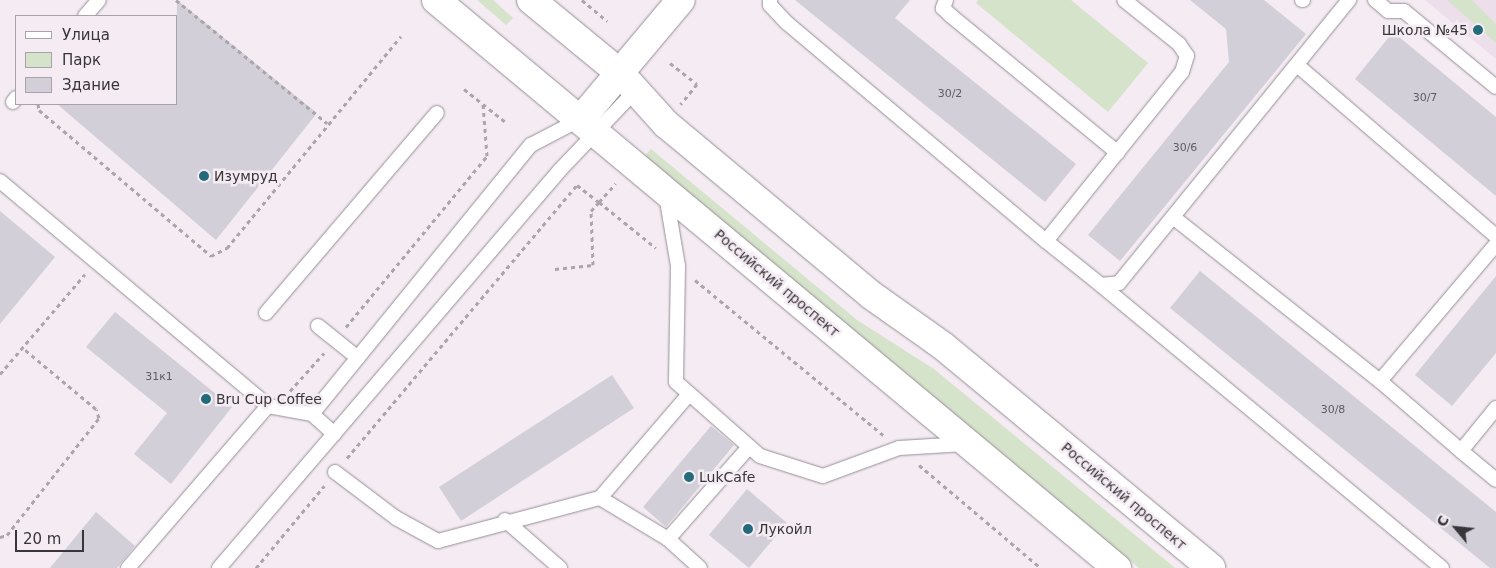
<!DOCTYPE html>
<html>
<head>
<meta charset="utf-8">
<style>
  body { margin:0 }
  #map { position:relative; width:1496px; height:568px; overflow:hidden; background:#f4ebf3; font-family:"DejaVu Sans",sans-serif }
  div>[style] { position:absolute }
  [style*='--x'] { left:calc(var(--x)*1px); top:calc(var(--y)*1px); width:calc(var(--w)*1px); rotate:calc(var(--a)*1deg) }
  .built>* { inset:0; background:#eddeeb }
  .green>* { inset:0; background:#d6e3cb }
  .building>* { inset:0; background:#d2cfd9 }
  .path>* { height:3px; margin-top:-1.5px; transform-origin:0; background:repeating-linear-gradient(90deg,#aca5ab 0 4px,transparent 0 8px) }
  .roads { filter:drop-shadow(0 0 1px #978e96) drop-shadow(0 0 1px #978e96) }
  .service>* { height:14px; margin:-7px; padding:0 7px; transform-origin:7px; border-radius:7px; background:#fff }
  .secondary>* { height:28px; margin:-14px; padding:0 14px; transform-origin:14px; border-radius:14px; background:#fff }
  .dots>* { width:14px; height:14px; translate:-50% -50%; box-sizing:border-box; border:2px solid #f4ebf3; border-radius:50% }
  span { translate:-50% -50%; white-space:nowrap; text-align:center; line-height:1.15; -webkit-text-stroke:5px #f4ebf3; paint-order:stroke }
  .number-label { font-size:11px; color:#5f5c61 }
  .number-label span { -webkit-text-stroke-width:0 }
  .poi-label { font-size:14px; color:#393639 }
  .right { translate:-100% -50%; text-align:right }
  .left { translate:0 -50%; text-align:left }
  .street-label { font-size:14px; color:#393639 }
  .legend { position:absolute; left:15px; top:15px; width:162px; height:90px; box-sizing:border-box; background:#f4ebf3; border:1px solid #a9a3a9; margin:0; padding:6px 9px; list-style:none; font-size:15px; color:#393639 }
  .legend li { display:flex; align-items:center; gap:10px; height:25px }
  .legend b { width:25px; border:1px solid #a9a3a9 }
  .north { position:absolute; left:1431px; top:503px; width:50px; height:50px; -webkit-text-stroke:4px #f4ebf3; paint-order:stroke; rotate:298deg; font-size:14px; font-weight:700; line-height:20px; text-align:center; color:#393639 }
  .north::after { content:''; display:block; margin:auto; width:18px; height:22px; background:#393639; clip-path:polygon(50% 0,100% 100%,50% 72%,0 100%) }
  .scale { position:absolute; left:15px; top:530px; width:69px; height:22px; box-sizing:border-box; border:2px solid #393639; border-top:0; padding-left:6px; font-size:15px; line-height:18px; white-space:nowrap; color:#393639; -webkit-text-stroke:4px #f4ebf3; paint-order:stroke }
</style>
</head>
<body>
<div id="map">
  <div class="built">
    <i style="clip-path:polygon(1425px 0,1496px 0,1496px 59px)"></i>
  </div>
  <div class="green">
    <i style="clip-path:polygon(477px 0,493px 0,513px 18px,506px 25px)"></i>
    <i style="clip-path:polygon(978px 0,1071px 0,1148px 63px,1108px 112px,976px 3px)"></i>
    <i style="clip-path:polygon(1447px 0,1472px 0,1496px 24px,1496px 43px)"></i>
    <i style="clip-path:polygon(651px 149px,857px 320px,934px 369px,1175px 568px,1139px 568px,643px 158px)"></i>
  </div>
  <div class="building">
    <i style="clip-path:polygon(177px 0,317px 113px,216px 240px,57px 104px,176px 104px)"></i>
    <i style="clip-path:polygon(795px 0,910px 0,895px 18px,1076px 164px,1045px 202px)"></i>
    <i style="clip-path:polygon(1190px 0,1264px 0,1306px 34px,1120px 261px,1088px 235px,1229px 62px,1226px 29px)"></i>
    <i style="clip-path:polygon(1393px 32px,1496px 117px,1496px 196px,1355px 79px)"></i>
    <i style="clip-path:polygon(0 211px,55px 257px,0 324px)"></i>
    <i style="clip-path:polygon(1200px 271px,1496px 512px,1496px 568px,1490px 568px,1170px 308px)"></i>
    <i style="clip-path:polygon(1496px 276px,1496px 353px,1452px 406px,1415px 375px)"></i>
    <i style="clip-path:polygon(115px 312px,232px 407px,171px 484px,134px 454px,167px 413px,86px 347px)"></i>
    <i style="clip-path:polygon(612px 375px,634px 408px,461px 521px,439px 487px)"></i>
    <i style="clip-path:polygon(711px 426px,734px 445px,666px 527px,643px 507px)"></i>
    <i style="clip-path:polygon(747px 489px,787px 523px,749px 568px,709px 535px)"></i>
    <i style="clip-path:polygon(96px 512px,135px 546px,117px 568px,50px 568px)"></i>
  </div>
  <div class="path">
    <i style="--x:176;--y:0;--w:195;--a:39.2"></i>
    <i style="--x:582;--y:0;--w:33;--a:40"></i>
    <i style="--x:670;--y:63;--w:34;--a:38"></i>
    <i style="--x:697;--y:84;--w:26;--a:129"></i>
    <i style="--x:464;--y:89;--w:56;--a:38.5"></i>
    <i style="--x:38;--y:104;--w:6;--a:81"></i>
    <i style="--x:39;--y:110;--w:226;--a:40.3"></i>
    <i style="--x:211;--y:256;--w:18;--a:-27"></i>
    <i style="--x:227;--y:248;--w:274;--a:-50.6"></i>
    <i style="--x:577;--y:185;--w:28;--a:38"></i>
    <i style="--x:599;--y:202;--w:25;--a:-48"></i>
    <i style="--x:555;--y:269;--w:38;--a:-6"></i>
    <i style="--x:593;--y:265;--w:54;--a:-92.1"></i>
    <i style="--x:591;--y:211;--w:12;--a:-48"></i>
    <i style="--x:599;--y:202;--w:73;--a:38.9"></i>
    <i style="--x:695;--y:280;--w:244;--a:39.5"></i>
    <i style="--x:346;--y:327;--w:222;--a:-50.5"></i>
    <i style="--x:487;--y:156;--w:52;--a:-94.4"></i>
    <i style="--x:0;--y:374;--w:131;--a:-49.6"></i>
    <i style="--x:290;--y:391;--w:51;--a:-48.2"></i>
    <i style="--x:347;--y:458;--w:357;--a:-49.9"></i>
    <i style="--x:919;--y:465;--w:160;--a:40.2"></i>
    <i style="--x:0;--y:537;--w:7;--a:-16"></i>
    <i style="--x:7;--y:535;--w:149;--a:-51.8"></i>
    <i style="--x:99;--y:418;--w:9;--a:-108"></i>
    <i style="--x:96;--y:409;--w:95;--a:-140.1"></i>
    <i style="--x:256;--y:568;--w:107;--a:-50.3"></i>
  </div>
  <div class="roads">
    <div class="service">
      <i style="--x:770;--y:0;--w:5;--a:90"></i>
      <i style="--x:770;--y:5;--w:25;--a:47"></i>
      <i style="--x:787;--y:23;--w:339;--a:40.1"></i>
      <i style="--x:1046;--y:241;--w:217;--a:-51.2"></i>
      <i style="--x:1182;--y:72;--w:17;--a:-73"></i>
      <i style="--x:1187;--y:56;--w:14;--a:-124"></i>
      <i style="--x:1179;--y:44;--w:70;--a:-141.3"></i>
      <i style="--x:946;--y:0;--w:9;--a:111"></i>
      <i style="--x:943;--y:8;--w:10;--a:45"></i>
      <i style="--x:950;--y:15;--w:217;--a:39.4"></i>
      <i style="--x:1302;--y:0;--w:1;--a:0"></i>
      <i style="--x:1375;--y:0;--w:17;--a:40"></i>
      <i style="--x:1388;--y:11;--w:16;--a:0"></i>
      <i style="--x:1404;--y:11;--w:119;--a:39.6"></i>
      <i style="--x:85;--y:16;--w:21;--a:-49"></i>
      <i style="--x:1297;--y:65;--w:262;--a:40.7"></i>
      <i style="--x:13;--y:102;--w:5;--a:-53"></i>
      <i style="--x:0;--y:181;--w:350;--a:40"></i>
      <i style="--x:666;--y:195;--w:72;--a:80.4"></i>
      <i style="--x:678;--y:266;--w:116;--a:91"></i>
      <i style="--x:676;--y:382;--w:112;--a:41.4"></i>
      <i style="--x:760;--y:456;--w:66;--a:17.6"></i>
      <i style="--x:823;--y:476;--w:81;--a:-20.2"></i>
      <i style="--x:899;--y:448;--w:66;--a:-3.5"></i>
      <i style="--x:1173;--y:217;--w:264;--a:38.4"></i>
      <i style="--x:1380;--y:381;--w:180;--a:-49.7"></i>
      <i style="--x:1046;--y:241;--w:70;--a:38.7"></i>
      <i style="--x:1101;--y:285;--w:18;--a:-6"></i>
      <i style="--x:1119;--y:283;--w:365;--a:-50.9"></i>
      <i style="--x:1101;--y:285;--w:443;--a:39.7"></i>
      <i style="--x:266;--y:313;--w:263;--a:-49.5"></i>
      <i style="--x:318;--y:326;--w:51;--a:38.7"></i>
      <i style="--x:1380;--y:381;--w:107;--a:40.8"></i>
      <i style="--x:1496;--y:408;--w:55;--a:129.1"></i>
      <i style="--x:1461;--y:451;--w:45;--a:39.6"></i>
      <i style="--x:312;--y:414;--w:30;--a:42"></i>
      <i style="--x:335;--y:472;--w:76;--a:37"></i>
      <i style="--x:396;--y:518;--w:48;--a:28.7"></i>
      <i style="--x:438;--y:541;--w:168;--a:-14.9"></i>
      <i style="--x:600;--y:498;--w:137;--a:-49.4"></i>
      <i style="--x:600;--y:498;--w:79;--a:31.1"></i>
      <i style="--x:668;--y:539;--w:123;--a:-48.6"></i>
      <i style="--x:505;--y:520;--w:73;--a:41.1"></i>
      <i style="--x:668;--y:539;--w:43;--a:42.2"></i>
      <i style="--x:128;--y:568;--w:214;--a:-49.2"></i>
      <i style="--x:268;--y:406;--w:45;--a:10.3"></i>
      <i style="--x:312;--y:414;--w:347;--a:-50.9"></i>
      <i style="--x:531;--y:145;--w:56;--a:-27.5"></i>
      <i style="--x:219;--y:568;--w:524;--a:-49.41"></i>
      <i style="--x:560;--y:170;--w:110;--a:-46.5"></i>
    </div>
    <div class="secondary">
      <i style="--x:436;--y:0;--w:887;--a:39.83"></i>
      <i style="--x:531;--y:0;--w:115;--a:39.4"></i>
      <i style="--x:620;--y:73;--w:69;--a:48"></i>
      <i style="--x:666;--y:124;--w:267;--a:39.8"></i>
      <i style="--x:871;--y:295;--w:88;--a:35.3"></i>
      <i style="--x:943;--y:346;--w:348;--a:39.6"></i>
      <i style="--x:581;--y:119;--w:155;--a:-50"></i>
    </div>
  </div>
  <div class="dots">
    <i style="left:1478px;top:30px;background:#256a7a"></i>
    <i style="left:204px;top:176px;background:#256a7a"></i>
    <i style="left:206px;top:399px;background:#256a7a"></i>
    <i style="left:689px;top:477px;background:#256a7a"></i>
    <i style="left:748px;top:529px;background:#256a7a"></i>
  </div>
  <div class="number-label">
    <span style="left:950px;top:94px">30/2</span>
    <span style="left:1425px;top:98px">30/7</span>
    <span style="left:1185px;top:148px">30/6</span>
    <span style="left:159px;top:377px">31к1</span>
    <span style="left:1333px;top:410px">30/8</span>
  </div>
  <div class="poi-label">
    <span class="right" style="left:1468px;top:30px">Школа №45</span>
    <span class="left" style="left:214px;top:176px">Изумруд</span>
    <span class="left" style="left:216px;top:399px">Bru Cup Coffee</span>
    <span class="left" style="left:699px;top:477px">LukCafe</span>
    <span class="left" style="left:758px;top:529px">Лукойл</span>
  </div>
  <div class="street-label">
    <span style="left:777px;top:283px;rotate:40deg">Российский проспект</span>
    <span style="left:1124px;top:496px;rotate:40deg">Российский проспект</span>
  </div>
  <ul class="legend">
  <li><b style="height:6px;background:#fff"></b>Улица</li>
  <li><b style="height:14px;background:#d6e3cb"></b>Парк</li>
  <li><b style="height:14px;background:#d2cfd9"></b>Здание</li>
  </ul>
  <div class="north">С</div>
  <div class="scale">20 m</div>
</div>
</body>
</html>
